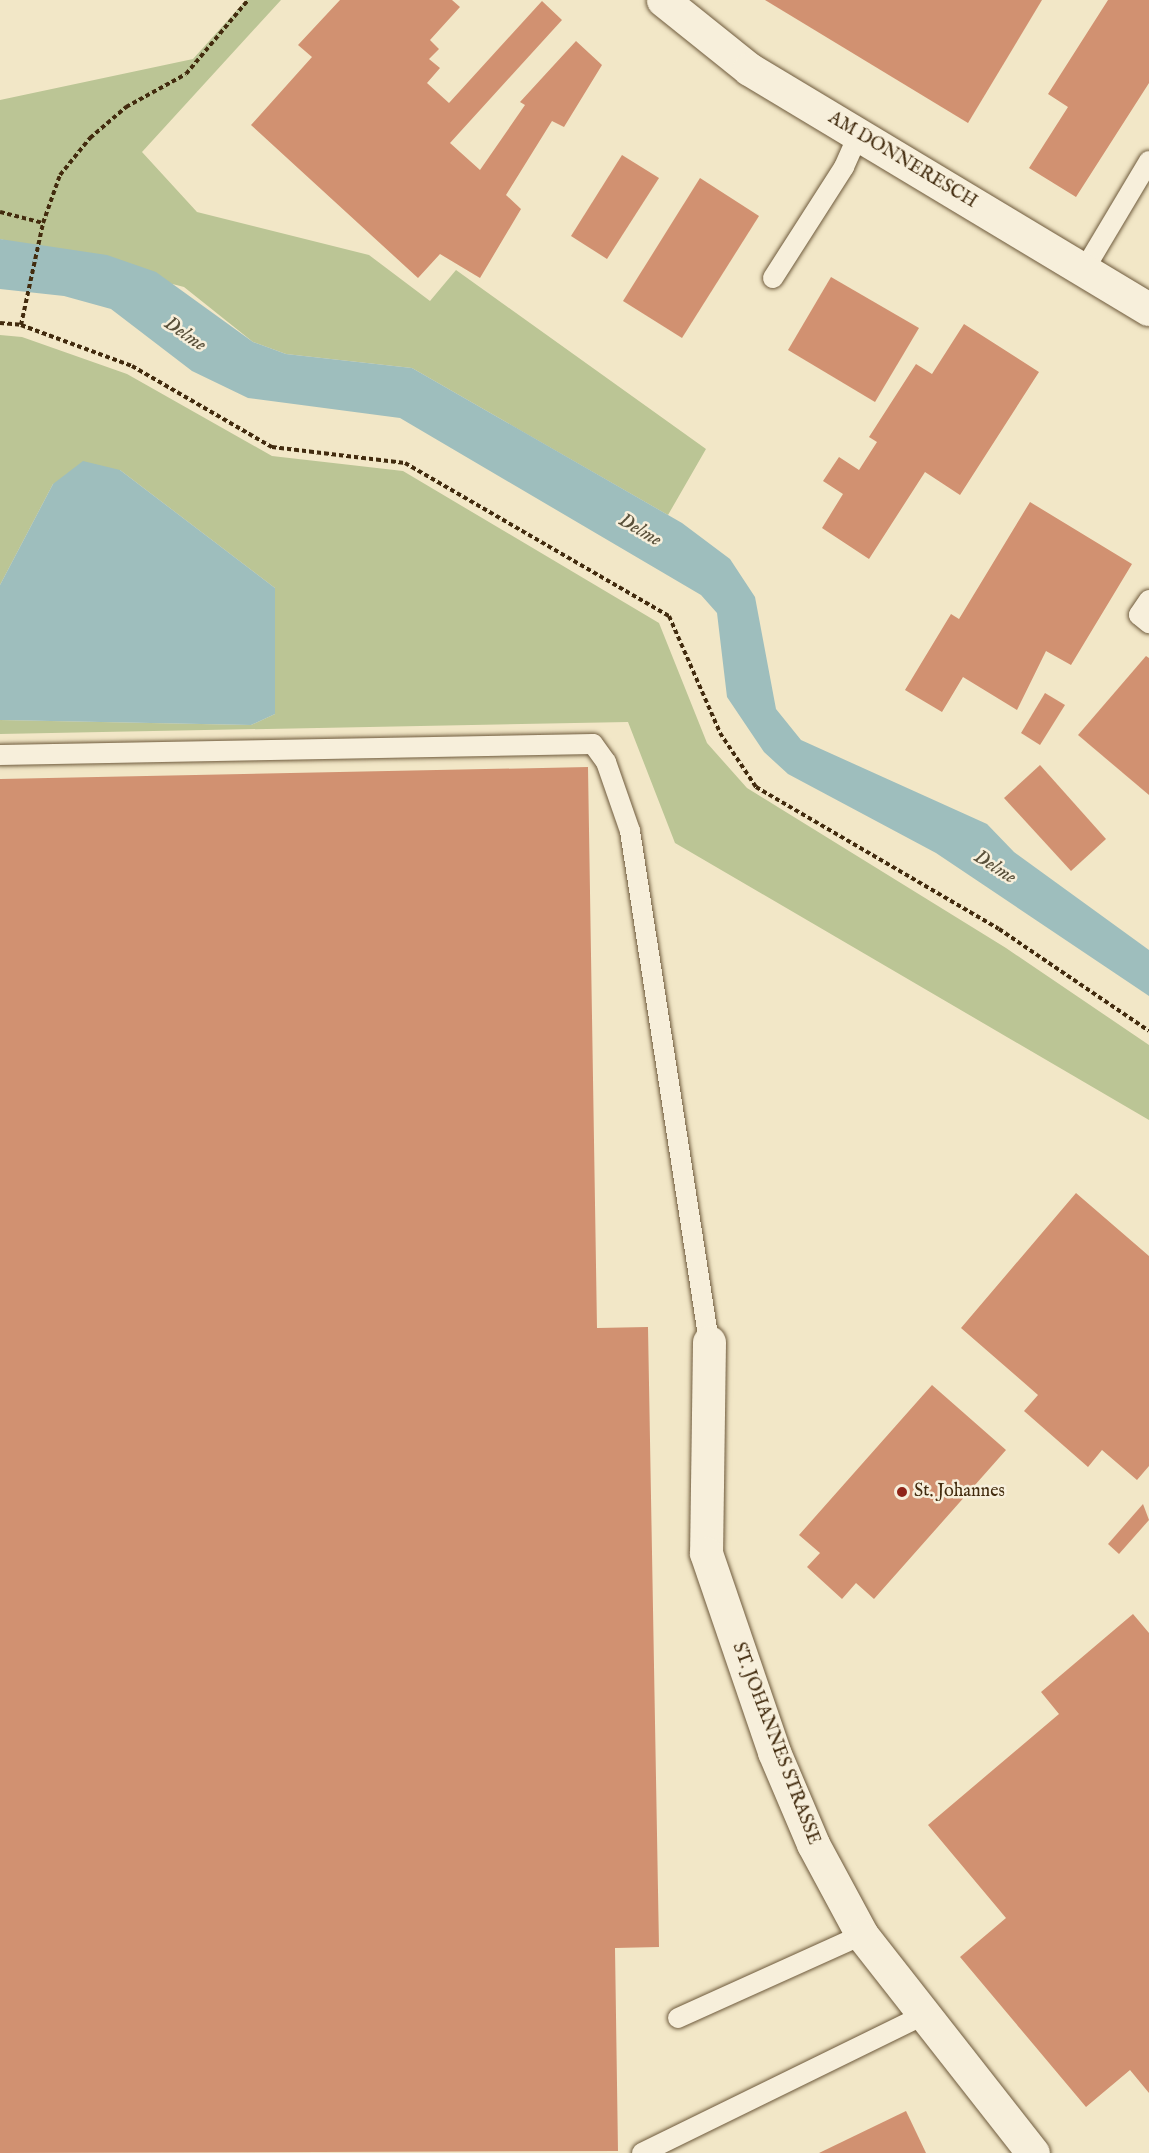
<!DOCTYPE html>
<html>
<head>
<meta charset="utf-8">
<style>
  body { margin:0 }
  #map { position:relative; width:1149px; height:2153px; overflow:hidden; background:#f2e7c7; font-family:"IM FELL English",serif }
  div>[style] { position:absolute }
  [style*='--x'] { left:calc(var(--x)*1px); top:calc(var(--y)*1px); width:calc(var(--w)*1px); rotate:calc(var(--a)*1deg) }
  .green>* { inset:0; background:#bbc595 }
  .water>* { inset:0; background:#9ebebd }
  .building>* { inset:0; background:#d19171 }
  .path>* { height:4px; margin-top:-2px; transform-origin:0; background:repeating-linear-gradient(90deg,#422b0e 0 4.5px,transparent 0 7.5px) }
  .roads { filter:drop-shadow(0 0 2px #6e5a3c) drop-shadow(0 0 2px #6e5a3c) }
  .service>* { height:20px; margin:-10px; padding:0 10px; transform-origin:10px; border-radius:10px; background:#f7efdb }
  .minor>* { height:33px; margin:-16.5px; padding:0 16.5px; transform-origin:16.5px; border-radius:16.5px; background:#f7efdb }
  .dots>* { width:16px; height:16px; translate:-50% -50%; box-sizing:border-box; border:3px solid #f7efdb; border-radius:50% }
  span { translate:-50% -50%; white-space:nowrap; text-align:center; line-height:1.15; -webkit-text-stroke:5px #f7efdb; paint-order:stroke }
  .street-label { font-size:18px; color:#422b0e }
  .poi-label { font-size:18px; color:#422b0e }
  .left { translate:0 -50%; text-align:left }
  .water-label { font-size:20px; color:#59503a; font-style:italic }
</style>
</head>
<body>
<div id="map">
  <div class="green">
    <i style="clip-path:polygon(246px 0,281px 0,142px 152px,197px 212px,369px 255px,430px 301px,456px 270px,706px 449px,668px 515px,412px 368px,286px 354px,253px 342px,184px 287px,0 239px,0 100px,193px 59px)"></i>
    <i style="clip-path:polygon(0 335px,22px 337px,127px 374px,272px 456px,403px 471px,659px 623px,707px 743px,747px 788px,1006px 948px,1149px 1045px,1149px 1120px,675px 843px,628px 722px,0 734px,0 720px,251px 725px,275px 714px,275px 588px,120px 470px,53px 484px,0 585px)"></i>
  </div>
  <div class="water">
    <i style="clip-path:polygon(0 239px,107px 255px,156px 272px,253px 342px,286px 354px,412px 368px,682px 523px,730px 559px,755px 597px,776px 709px,801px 740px,987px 824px,1014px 852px,1149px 950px,1149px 996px,936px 853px,788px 774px,764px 752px,727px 697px,717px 613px,701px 595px,400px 418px,248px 398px,192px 371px,111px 309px,64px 296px,0 289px)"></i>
    <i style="clip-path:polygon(83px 461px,120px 470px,275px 588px,275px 714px,251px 725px,0 720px,0 585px,53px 484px)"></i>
  </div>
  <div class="building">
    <i style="clip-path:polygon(340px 0,452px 0,460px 7px,430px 40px,439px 49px,429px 59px,440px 68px,427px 83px,449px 103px,542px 1px,562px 20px,450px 143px,480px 170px,525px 105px,520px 102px,576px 41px,602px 65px,564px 127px,552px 121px,506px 195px,521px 209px,480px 278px,440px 254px,418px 278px,251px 125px,312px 57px,298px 45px)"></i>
    <i style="clip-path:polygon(765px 0,1042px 0,968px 123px)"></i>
    <i style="clip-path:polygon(1108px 0,1149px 0,1149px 83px,1076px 197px,1029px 168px,1068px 107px,1048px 94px)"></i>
    <i style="clip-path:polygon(622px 155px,659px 178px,607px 259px,571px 236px)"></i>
    <i style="clip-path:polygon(700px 178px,759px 216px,682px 338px,623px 301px)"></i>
    <i style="clip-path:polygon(831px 277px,919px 328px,875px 402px,788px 350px)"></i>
    <i style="clip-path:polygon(964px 324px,1039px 372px,960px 495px,925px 472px,869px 559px,822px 528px,843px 494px,823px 481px,839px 457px,859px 470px,877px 442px,869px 437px,916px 364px,932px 374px)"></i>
    <i style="clip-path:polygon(1030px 502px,1132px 564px,1071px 665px,1046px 651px,1017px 710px,963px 677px,942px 712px,905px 690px,951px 614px,959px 619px)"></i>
    <i style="clip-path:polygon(1146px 656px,1149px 658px,1149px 795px,1078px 735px)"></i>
    <i style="clip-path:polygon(1045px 693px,1065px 705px,1040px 745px,1021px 733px)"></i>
    <i style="clip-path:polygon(1040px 765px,1106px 839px,1071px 871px,1004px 798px)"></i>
    <i style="clip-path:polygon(588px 767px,597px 1328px,648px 1327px,659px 1947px,615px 1948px,618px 2151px,0 2153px,0 779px)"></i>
    <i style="clip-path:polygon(1076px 1193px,1149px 1256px,1149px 1466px,1137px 1480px,1102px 1450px,1088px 1467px,1024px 1411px,1038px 1395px,961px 1328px)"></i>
    <i style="clip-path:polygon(932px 1385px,1006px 1450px,874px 1599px,856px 1583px,842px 1599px,807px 1567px,820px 1553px,799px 1535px)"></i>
    <i style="clip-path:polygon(1143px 1504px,1149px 1520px,1119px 1554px,1108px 1544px)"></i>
    <i style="clip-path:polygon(1133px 1614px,1149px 1633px,1149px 2093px,1130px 2070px,1086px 2107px,960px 1957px,1006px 1918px,928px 1825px,1059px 1714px,1041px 1692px)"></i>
    <i style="clip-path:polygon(906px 2111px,926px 2153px,819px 2153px)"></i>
  </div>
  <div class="path">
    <i style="--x:0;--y:212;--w:44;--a:14.3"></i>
    <i style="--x:0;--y:323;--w:21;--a:5"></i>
    <i style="--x:21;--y:325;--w:118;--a:20.3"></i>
    <i style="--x:132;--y:366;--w:162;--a:30.1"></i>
    <i style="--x:272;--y:447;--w:134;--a:6.9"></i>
    <i style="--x:405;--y:463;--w:305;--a:30.1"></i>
    <i style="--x:669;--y:616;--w:128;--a:66.4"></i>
    <i style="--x:720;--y:733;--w:65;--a:56.3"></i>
    <i style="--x:756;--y:787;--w:281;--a:30.3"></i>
    <i style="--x:999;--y:929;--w:181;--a:34.2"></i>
    <i style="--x:21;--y:325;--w:104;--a:-77.8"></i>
    <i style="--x:43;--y:223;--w:51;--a:-70.5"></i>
    <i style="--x:60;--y:175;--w:48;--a:-51"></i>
    <i style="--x:90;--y:138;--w:48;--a:-40.7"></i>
    <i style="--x:126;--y:107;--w:68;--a:-28.8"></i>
    <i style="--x:186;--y:74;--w:97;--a:-50"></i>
  </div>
  <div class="roads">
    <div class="service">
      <i style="--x:1084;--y:270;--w:127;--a:-59.2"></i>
      <i style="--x:773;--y:278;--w:132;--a:-57.4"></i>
      <i style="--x:844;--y:167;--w:35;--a:-66"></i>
      <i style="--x:1149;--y:600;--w:18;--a:124"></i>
      <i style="--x:1139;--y:615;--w:13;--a:39"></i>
      <i style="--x:0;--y:755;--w:593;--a:-1.06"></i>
      <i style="--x:593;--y:744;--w:22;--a:54"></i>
      <i style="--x:606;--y:762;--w:73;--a:70.8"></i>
      <i style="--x:630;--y:831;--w:517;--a:81.21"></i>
      <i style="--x:678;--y:2018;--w:202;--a:-24.3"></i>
      <i style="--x:642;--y:2153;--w:314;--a:-26.1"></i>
    </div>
    <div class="minor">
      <i style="--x:663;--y:0;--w:110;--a:38.7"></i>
      <i style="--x:749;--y:69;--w:466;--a:31"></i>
      <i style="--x:709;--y:1342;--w:211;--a:90.8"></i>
      <i style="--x:706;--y:1553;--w:210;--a:71.1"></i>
      <i style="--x:774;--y:1752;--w:100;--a:67"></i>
      <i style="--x:813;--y:1844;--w:103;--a:61.7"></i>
      <i style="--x:862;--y:1935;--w:277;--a:51.9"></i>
    </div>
  </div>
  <div class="dots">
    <i style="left:902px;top:1492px;background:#8f2418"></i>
  </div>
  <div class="street-label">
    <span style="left:902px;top:161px;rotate:31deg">AM DONNERESCH</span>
    <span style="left:775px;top:1744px;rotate:69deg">ST. JOHANNES STRASSE</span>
  </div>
  <div class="poi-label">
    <span class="left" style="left:914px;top:1492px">St. Johannes</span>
  </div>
  <div class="water-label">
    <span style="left:185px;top:334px;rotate:34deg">Delme</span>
    <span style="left:640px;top:530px;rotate:30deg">Delme</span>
    <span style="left:995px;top:867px;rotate:32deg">Delme</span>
  </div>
</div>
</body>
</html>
